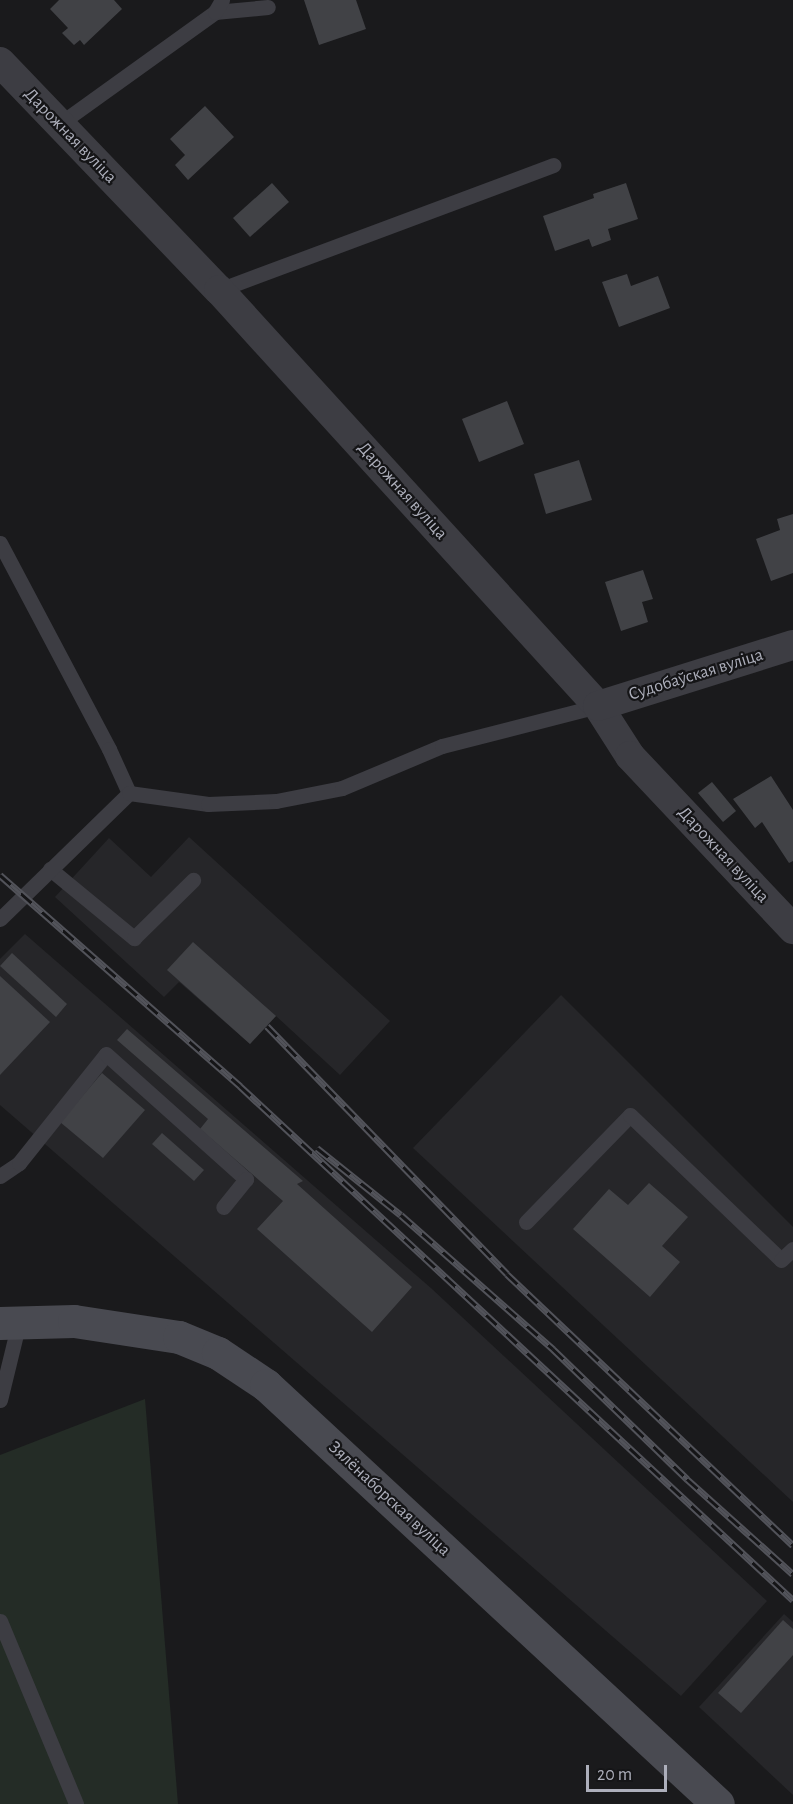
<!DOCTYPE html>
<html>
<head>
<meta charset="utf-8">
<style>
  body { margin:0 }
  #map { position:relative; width:793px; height:1804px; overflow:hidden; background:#1a1a1c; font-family:"Alegreya Sans",sans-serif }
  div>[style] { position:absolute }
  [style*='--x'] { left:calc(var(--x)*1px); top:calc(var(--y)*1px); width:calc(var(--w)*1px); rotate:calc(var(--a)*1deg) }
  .built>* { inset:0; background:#262629 }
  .green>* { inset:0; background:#242c26 }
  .building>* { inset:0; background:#414246 }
  .lane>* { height:15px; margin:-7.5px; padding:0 7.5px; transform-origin:7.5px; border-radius:7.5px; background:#3d3d43 }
  .street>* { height:30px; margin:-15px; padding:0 15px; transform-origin:15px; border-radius:15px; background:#3d3d43 }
  .secondary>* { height:33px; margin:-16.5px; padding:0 16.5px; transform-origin:16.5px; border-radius:16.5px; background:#494a51 }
  .rail>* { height:7px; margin-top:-3.5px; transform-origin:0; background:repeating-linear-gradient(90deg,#151517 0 14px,#52535a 0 28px); box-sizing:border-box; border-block:2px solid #52535a }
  span { translate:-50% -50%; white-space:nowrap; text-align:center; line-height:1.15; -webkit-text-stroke:4.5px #151517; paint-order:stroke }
  .street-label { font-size:18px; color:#adafbb }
  .scale { position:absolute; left:586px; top:1765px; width:81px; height:27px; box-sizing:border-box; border:3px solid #adafbb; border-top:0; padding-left:8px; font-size:18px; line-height:21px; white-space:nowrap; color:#adafbb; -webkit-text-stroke:4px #151517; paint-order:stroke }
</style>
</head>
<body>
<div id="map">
  <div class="built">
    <i style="clip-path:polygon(189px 837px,390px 1021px,340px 1075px,276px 1016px,250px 1044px,179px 982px,164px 997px,55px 897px,109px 838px,151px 877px)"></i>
    <i style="clip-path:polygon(25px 934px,432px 1289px,767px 1601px,681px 1696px,0 1105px,0 959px)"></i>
    <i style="clip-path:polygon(561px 995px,793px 1227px,793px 1502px,413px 1148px)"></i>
    <i style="clip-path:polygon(784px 1614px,793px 1622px,793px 1795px,699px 1707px)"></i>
  </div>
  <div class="green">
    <i style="clip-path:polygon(145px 1399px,178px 1804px,0 1804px,0 1455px)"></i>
  </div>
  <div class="building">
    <i style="clip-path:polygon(59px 0,114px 0,122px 9px,84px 45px,80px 40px,74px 45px,62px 33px,68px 28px,50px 9px)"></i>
    <i style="clip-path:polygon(304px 0,356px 0,366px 29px,319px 45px)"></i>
    <i style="clip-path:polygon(205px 106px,234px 137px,188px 180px,175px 165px,185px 155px,170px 139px)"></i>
    <i style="clip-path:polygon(272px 183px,289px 202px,250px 237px,233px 218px)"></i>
    <i style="clip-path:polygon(626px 183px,638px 219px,608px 229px,611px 240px,592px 247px,589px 239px,555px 251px,543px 216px,594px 198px,593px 194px)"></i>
    <i style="clip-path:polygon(627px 274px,631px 286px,658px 276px,670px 308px,619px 327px,602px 282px)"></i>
    <i style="clip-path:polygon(507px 401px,524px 444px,479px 462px,462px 419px)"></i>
    <i style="clip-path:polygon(579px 460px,592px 500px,546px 514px,534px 474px)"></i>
    <i style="clip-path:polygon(793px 514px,793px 573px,771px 581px,756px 539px,780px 530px,777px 519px)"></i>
    <i style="clip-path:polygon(643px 570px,653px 599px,642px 602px,648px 622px,621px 631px,605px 582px)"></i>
    <i style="clip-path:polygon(771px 776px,793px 810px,793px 861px,789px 863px,762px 822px,755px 828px,733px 799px)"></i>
    <i style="clip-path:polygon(712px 782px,736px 811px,723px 822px,698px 793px)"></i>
    <i style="clip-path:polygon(193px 942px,276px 1016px,250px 1044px,167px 970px)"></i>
    <i style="clip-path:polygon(12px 953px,67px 1004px,56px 1017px,0 966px)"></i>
    <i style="clip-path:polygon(0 976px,50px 1022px,0 1075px)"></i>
    <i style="clip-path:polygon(127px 1029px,303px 1181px,297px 1184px,412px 1287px,372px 1332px,257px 1229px,283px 1201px,200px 1129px,208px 1119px,117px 1040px)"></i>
    <i style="clip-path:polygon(102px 1073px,145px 1110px,103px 1158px,60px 1122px)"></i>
    <i style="clip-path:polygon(162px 1133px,204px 1170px,194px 1181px,152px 1144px)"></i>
    <i style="clip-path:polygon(649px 1183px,688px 1217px,662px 1246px,680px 1262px,650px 1297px,573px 1229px,609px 1189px,628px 1205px)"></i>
    <i style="clip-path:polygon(783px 1620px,793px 1629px,793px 1655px,741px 1713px,718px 1693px)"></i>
  </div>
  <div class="lane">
    <i style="--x:215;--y:12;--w:53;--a:-5.4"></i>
    <i style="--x:58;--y:125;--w:193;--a:-35.7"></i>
    <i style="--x:215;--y:12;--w:14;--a:-60"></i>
    <i style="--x:219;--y:290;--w:357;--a:-20.5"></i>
    <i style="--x:0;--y:543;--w:233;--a:62.1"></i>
    <i style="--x:109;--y:749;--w:48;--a:65.6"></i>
    <i style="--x:50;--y:869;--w:109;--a:39.4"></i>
    <i style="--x:134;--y:938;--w:83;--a:-44.5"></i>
    <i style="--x:0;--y:919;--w:180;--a:-44.3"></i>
    <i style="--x:129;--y:793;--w:80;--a:7.9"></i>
    <i style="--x:208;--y:804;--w:68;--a:-2.5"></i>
    <i style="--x:276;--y:801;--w:67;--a:-11.1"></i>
    <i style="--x:342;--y:788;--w:108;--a:-22.8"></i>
    <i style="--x:442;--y:746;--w:161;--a:-14.4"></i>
    <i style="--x:0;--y:1176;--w:23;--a:-34"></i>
    <i style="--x:19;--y:1163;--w:139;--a:-51.4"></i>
    <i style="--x:106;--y:1054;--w:188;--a:41.8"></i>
    <i style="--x:246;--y:1179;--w:36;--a:129"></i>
    <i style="--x:526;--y:1222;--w:149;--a:-45.8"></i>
    <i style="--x:630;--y:1115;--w:209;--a:43.8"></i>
    <i style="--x:781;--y:1260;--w:16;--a:-43"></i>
    <i style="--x:0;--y:1400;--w:80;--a:-76.3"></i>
    <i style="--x:0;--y:1621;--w:198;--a:67.4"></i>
  </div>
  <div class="street">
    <i style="--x:0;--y:62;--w:316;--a:46.2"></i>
    <i style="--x:219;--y:290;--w:563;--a:47.66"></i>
    <i style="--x:598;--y:706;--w:59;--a:57.4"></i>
    <i style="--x:630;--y:756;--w:238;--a:46.7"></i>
    <i style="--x:598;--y:706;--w:204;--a:-17.4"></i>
  </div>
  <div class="secondary">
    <i style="--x:0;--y:1323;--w:74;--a:-1.5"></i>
    <i style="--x:74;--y:1321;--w:106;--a:8.7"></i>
    <i style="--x:179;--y:1337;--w:42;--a:22.3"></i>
    <i style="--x:218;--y:1353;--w:58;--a:33.7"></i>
    <i style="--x:266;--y:1385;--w:616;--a:42.83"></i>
  </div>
  <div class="rail">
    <i style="--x:0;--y:875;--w:320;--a:41.3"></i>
    <i style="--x:240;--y:1086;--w:755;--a:42.91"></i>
    <i style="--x:267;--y:1026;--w:345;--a:45.9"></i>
    <i style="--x:507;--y:1274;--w:394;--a:43.5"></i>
    <i style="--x:317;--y:1148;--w:107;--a:38.6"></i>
    <i style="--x:401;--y:1215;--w:203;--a:41.4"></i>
    <i style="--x:553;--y:1349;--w:187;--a:44.1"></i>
    <i style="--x:687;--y:1479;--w:142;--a:41.9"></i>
  </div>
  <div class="street-label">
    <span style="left:70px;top:136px;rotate:46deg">Дарожная вуліца</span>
    <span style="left:402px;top:491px;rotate:48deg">Дарожная вуліца</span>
    <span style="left:696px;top:675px;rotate:-17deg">Судобаўская вуліца</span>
    <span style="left:723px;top:855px;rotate:47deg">Дарожная вуліца</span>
    <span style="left:389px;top:1499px;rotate:43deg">Зялёнаборская вуліца</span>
  </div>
  <div class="scale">20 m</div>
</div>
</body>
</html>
